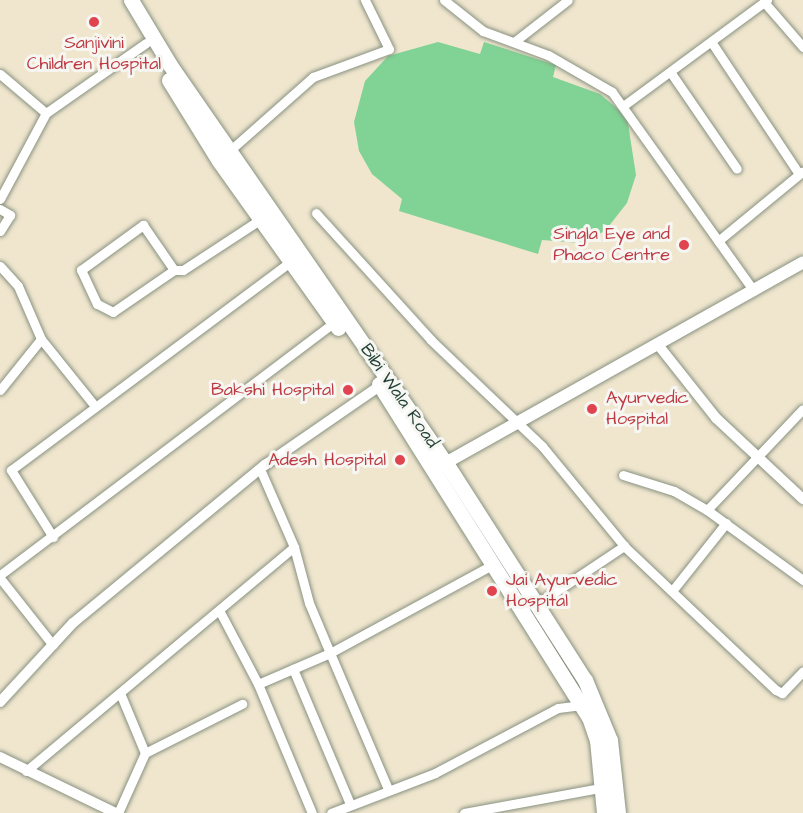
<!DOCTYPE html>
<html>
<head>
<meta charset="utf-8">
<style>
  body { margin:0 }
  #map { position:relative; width:803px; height:813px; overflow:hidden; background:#f0e6ce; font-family:"Architects Daughter",sans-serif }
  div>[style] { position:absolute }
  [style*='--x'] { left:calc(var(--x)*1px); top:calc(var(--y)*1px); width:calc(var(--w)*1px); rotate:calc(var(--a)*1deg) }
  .green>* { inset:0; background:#80d394 }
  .roads { filter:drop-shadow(0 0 2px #889281) drop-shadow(0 0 2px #889281) }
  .minor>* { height:9px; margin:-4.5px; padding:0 4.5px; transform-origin:4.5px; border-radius:4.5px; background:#fff }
  .tertiary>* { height:10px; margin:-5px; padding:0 5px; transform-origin:5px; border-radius:5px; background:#fff }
  .secondary>* { height:12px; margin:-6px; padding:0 6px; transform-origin:6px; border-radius:6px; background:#fff }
  .trunk>* { height:15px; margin:-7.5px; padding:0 7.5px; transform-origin:7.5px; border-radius:7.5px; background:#fff }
  .dots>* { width:16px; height:16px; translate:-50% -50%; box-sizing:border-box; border:3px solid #f6f6f2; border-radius:50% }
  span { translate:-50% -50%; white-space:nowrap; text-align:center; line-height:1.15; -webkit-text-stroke:6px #f6f6f2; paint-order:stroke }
  .health-label { font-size:18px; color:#be3a42 }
  .right { translate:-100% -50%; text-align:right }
  .left { translate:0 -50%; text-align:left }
  .street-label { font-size:18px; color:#1f3d34 }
</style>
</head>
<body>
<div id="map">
  <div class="green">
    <i style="clip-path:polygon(438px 42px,480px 54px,484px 42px,556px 65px,553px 77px,600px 94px,627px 117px,636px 175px,627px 203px,605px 231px,581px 243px,542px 240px,538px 254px,399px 211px,402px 199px,372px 174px,359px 151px,354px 122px,365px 81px,388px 56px)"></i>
  </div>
  <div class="roads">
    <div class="minor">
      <i style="--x:444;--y:0;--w:50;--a:38.5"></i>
      <i style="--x:483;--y:31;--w:69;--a:20.3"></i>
      <i style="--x:548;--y:55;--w:74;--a:30"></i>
      <i style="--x:612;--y:92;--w:244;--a:54.5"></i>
      <i style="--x:764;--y:2;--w:60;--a:49.1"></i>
      <i style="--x:514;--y:42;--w:68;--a:-37.9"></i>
      <i style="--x:712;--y:43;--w:157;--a:56.4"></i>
      <i style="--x:671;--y:73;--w:116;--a:55.5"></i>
      <i style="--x:0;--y:74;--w:60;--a:40.3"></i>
      <i style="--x:623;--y:106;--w:179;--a:-36.4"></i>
      <i style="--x:227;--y:153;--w:115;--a:-41.5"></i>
      <i style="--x:313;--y:77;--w:81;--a:-20.2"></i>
      <i style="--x:389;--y:49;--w:55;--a:-116.1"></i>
      <i style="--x:0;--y:199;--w:98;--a:-61.9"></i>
      <i style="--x:46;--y:113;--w:122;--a:-35"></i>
      <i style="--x:0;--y:209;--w:12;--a:31"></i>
      <i style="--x:10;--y:215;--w:19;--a:122"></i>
      <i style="--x:316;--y:213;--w:171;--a:47.8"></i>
      <i style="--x:431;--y:340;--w:153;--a:43.7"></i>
      <i style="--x:542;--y:446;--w:129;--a:50.6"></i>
      <i style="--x:624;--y:546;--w:209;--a:43.5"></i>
      <i style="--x:776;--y:690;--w:7;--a:27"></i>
      <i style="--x:782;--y:693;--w:30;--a:-46"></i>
      <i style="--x:718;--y:241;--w:109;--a:-39.4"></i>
      <i style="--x:0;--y:266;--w:27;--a:48"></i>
      <i style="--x:18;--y:286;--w:58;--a:66.5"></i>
      <i style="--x:174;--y:270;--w:74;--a:145.5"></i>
      <i style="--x:113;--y:312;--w:18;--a:-153"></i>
      <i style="--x:97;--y:304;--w:38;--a:-115"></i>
      <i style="--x:81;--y:270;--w:77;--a:-36"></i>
      <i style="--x:143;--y:225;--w:55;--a:55.4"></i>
      <i style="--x:174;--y:270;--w:9;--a:0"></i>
      <i style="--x:183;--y:270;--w:93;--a:-33.2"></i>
      <i style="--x:0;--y:390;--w:65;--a:-51.2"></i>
      <i style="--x:41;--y:339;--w:85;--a:51.2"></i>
      <i style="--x:260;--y:469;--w:85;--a:66.4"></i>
      <i style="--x:623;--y:475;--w:53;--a:17.4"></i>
      <i style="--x:674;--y:491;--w:38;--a:30"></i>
      <i style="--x:707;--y:510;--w:119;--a:36.1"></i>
      <i style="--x:707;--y:510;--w:139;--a:-46.5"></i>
      <i style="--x:53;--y:537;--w:79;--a:-122.1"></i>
      <i style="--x:11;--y:470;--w:349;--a:-36.7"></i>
      <i style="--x:0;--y:575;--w:419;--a:-37.1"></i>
      <i style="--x:0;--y:578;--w:85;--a:51.7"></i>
      <i style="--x:672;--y:591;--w:87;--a:-51.5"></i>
      <i style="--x:537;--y:604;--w:105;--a:-33.7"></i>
      <i style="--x:219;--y:610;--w:84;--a:62.2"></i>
      <i style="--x:293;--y:669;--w:147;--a:67.1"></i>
      <i style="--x:145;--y:753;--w:109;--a:-26.8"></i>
      <i style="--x:26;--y:771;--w:349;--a:-39.9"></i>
      <i style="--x:294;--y:547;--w:58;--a:75"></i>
      <i style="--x:309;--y:603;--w:54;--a:67.2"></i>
      <i style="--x:330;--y:653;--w:78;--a:156.7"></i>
      <i style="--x:258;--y:684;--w:140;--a:67.3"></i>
      <i style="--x:388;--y:789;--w:148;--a:-113.1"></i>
      <i style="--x:330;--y:653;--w:184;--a:-28.5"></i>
      <i style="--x:118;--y:813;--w:66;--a:-65.8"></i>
      <i style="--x:145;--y:753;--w:65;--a:-112.6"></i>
      <i style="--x:331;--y:813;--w:111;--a:-21"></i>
      <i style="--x:435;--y:773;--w:139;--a:-27.9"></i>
      <i style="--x:558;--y:708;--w:24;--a:-7"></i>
      <i style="--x:464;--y:813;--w:143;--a:-10.4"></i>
    </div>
    <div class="tertiary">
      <i style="--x:659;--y:346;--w:92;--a:51.6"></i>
      <i style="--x:716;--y:418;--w:119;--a:43"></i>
      <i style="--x:0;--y:702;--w:108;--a:-47.3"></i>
      <i style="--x:73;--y:623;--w:249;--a:-39.5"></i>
      <i style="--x:265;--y:465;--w:145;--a:-34.6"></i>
      <i style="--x:0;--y:757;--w:129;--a:25.8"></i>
    </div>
    <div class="secondary">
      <i style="--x:440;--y:466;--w:416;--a:-29.3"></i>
    </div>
    <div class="trunk">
      <i style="--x:131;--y:0;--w:76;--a:59"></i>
      <i style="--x:170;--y:65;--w:484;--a:55.3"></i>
      <i style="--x:446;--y:463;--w:258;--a:57.4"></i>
      <i style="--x:585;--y:680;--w:65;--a:67.4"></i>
      <i style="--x:610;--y:740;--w:73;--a:83.7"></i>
      <i style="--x:169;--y:80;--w:95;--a:58.3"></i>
      <i style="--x:219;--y:161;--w:205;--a:54.5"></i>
      <i style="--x:379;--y:384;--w:394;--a:57.8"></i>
      <i style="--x:589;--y:717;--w:24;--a:71"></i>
      <i style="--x:597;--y:740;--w:73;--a:84.5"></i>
    </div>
  </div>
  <div class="dots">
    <i style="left:94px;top:22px;background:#e0444e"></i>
    <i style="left:684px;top:245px;background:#e0444e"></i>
    <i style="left:348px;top:390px;background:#e0444e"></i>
    <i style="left:592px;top:409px;background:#e0444e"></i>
    <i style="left:400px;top:460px;background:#e0444e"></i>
    <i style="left:492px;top:591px;background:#e0444e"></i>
  </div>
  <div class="health-label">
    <span style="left:94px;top:54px">Sanjivini<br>Children Hospital</span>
    <span class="right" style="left:670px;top:245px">Singla Eye and<br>Phaco Centre</span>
    <span class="right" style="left:334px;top:390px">Bakshi Hospital</span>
    <span class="left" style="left:606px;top:409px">Ayurvedic<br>Hospital</span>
    <span class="right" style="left:386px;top:460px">Adesh Hospital</span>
    <span class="left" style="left:506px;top:591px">Jai Ayurvedic<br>Hospital</span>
  </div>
  <div class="street-label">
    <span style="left:399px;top:396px;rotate:55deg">Bibi Wala Road</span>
  </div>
</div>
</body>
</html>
